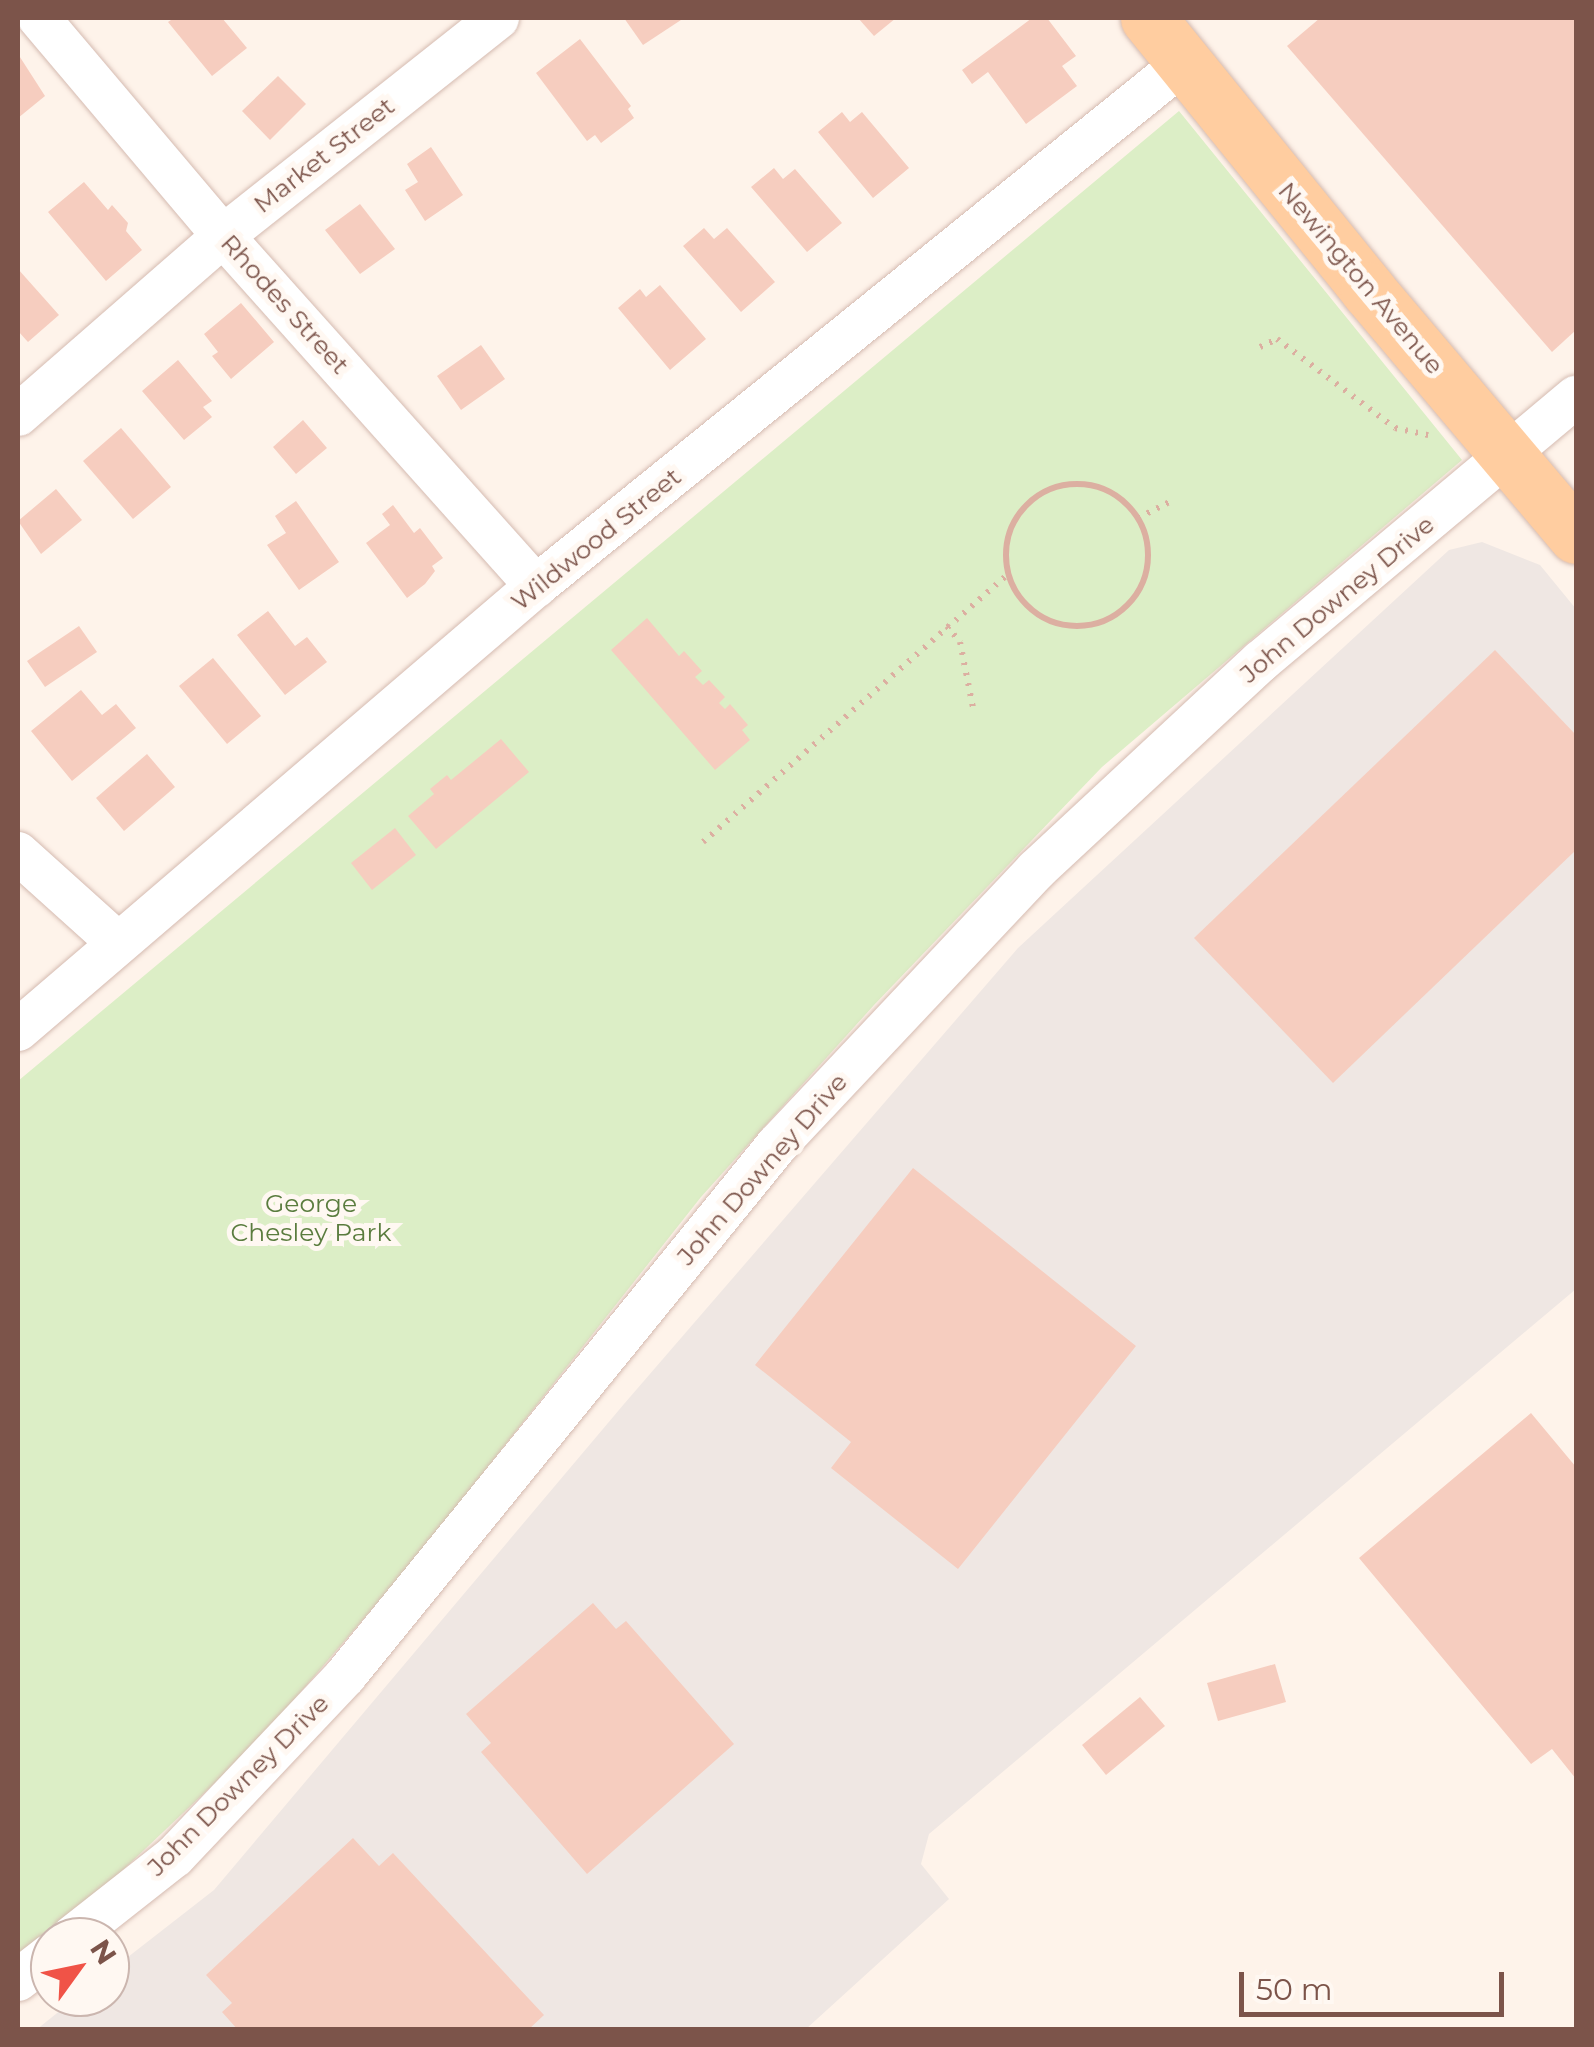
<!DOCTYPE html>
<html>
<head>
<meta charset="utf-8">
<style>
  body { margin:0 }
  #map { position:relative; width:1594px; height:2047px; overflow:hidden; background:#fef3ea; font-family:Montserrat,sans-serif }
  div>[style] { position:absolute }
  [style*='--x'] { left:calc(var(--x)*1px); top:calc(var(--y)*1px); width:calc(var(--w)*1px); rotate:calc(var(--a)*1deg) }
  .industrial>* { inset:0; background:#efe7e3 }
  .green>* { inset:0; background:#dceec6 }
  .building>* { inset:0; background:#f6cdbf }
  .path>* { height:6px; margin-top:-3px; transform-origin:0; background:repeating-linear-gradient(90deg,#dcafa1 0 2.5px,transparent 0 10.5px) }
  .path>.ring { margin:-3px; padding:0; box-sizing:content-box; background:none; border:6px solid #dcafa1; border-radius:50% }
  .roads { filter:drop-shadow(0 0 2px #d5bbb1) drop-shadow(0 0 2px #d5bbb1) }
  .minor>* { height:42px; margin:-21px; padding:0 21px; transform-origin:21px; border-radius:21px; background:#fff }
  .major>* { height:55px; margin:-27.5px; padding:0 27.5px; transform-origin:27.5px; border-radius:27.5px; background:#ffcda0 }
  span { translate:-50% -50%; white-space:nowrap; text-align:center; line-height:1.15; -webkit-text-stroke:10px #fff8f2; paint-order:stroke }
  .street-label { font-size:25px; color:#7c544a }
  .park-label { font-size:25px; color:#5a7c3e }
  .frame { position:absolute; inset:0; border:20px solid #7c544a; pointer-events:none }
  .north { position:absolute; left:30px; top:1917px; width:100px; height:100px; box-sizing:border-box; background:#fff8f2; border:2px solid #cbb6af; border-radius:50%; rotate:57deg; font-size:28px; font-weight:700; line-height:40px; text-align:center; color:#7c544a }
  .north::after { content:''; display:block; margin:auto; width:35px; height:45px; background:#f05347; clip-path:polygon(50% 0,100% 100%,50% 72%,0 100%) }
  .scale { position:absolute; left:1239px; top:1972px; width:265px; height:45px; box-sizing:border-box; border:5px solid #7c544a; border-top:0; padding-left:12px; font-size:30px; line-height:35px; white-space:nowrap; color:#7c544a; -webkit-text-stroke:8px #fff8f2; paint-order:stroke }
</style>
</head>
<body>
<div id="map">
  <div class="industrial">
    <i style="clip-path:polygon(1482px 542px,1540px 565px,1576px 609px,1576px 1289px,929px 1834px,921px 1864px,949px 1899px,806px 2029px,36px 2030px,77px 1997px,110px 1997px,110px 1971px,214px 1890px,624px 1404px,1018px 948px,1449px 550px)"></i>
  </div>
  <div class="green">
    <i style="clip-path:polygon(1179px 111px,1462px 460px,1102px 767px,874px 1005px,701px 1197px,415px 1559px,256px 1744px,69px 1921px,18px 1959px,18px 1081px)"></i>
  </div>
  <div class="building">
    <i style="clip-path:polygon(174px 18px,222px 18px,247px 48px,212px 76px,168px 22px)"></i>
    <i style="clip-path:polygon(624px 18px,684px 18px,643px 45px)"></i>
    <i style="clip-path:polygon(858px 18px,896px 18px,874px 36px)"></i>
    <i style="clip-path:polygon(1032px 18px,1047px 18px,1076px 56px,1062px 66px,1077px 86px,1026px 124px,988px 72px,972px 84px,962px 70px)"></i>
    <i style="clip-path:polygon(1320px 18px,1576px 18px,1576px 330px,1552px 352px,1287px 46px)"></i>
    <i style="clip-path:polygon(580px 39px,631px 106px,628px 109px,634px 118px,601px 143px,595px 135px,587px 141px,536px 73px)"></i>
    <i style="clip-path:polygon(18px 54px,45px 96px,18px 118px)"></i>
    <i style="clip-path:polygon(278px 76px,306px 104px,270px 140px,242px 111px)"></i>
    <i style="clip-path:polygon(842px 112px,850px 122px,862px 112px,909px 168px,873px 198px,818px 132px)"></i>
    <i style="clip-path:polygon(431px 147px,463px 195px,425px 221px,405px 190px,418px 182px,407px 164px)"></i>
    <i style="clip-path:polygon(774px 168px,783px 179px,795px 169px,842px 223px,807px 252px,751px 187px)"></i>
    <i style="clip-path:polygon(84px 182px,108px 210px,112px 205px,128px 223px,126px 231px,142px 250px,106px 281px,48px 212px)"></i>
    <i style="clip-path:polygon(360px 204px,395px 249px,360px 274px,325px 230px)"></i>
    <i style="clip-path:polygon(704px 228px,714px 239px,727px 228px,775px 282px,741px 312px,683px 246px)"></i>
    <i style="clip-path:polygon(18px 269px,59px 315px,28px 342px,18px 331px)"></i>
    <i style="clip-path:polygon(660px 285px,706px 339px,670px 370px,618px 308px,640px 289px,646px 297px)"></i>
    <i style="clip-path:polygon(241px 303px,274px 342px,231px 379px,212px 356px,218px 352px,204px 334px)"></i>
    <i style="clip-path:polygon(481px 345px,505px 379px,461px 410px,437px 376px)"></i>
    <i style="clip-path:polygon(178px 360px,212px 401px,203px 407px,212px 417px,184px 440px,142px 391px)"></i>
    <i style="clip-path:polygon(303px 420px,327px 448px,296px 474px,273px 447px)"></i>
    <i style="clip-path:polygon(121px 428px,171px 487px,133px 519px,83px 461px)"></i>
    <i style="clip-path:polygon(56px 489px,82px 520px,41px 554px,18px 521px)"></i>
    <i style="clip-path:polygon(296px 501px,339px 562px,299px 590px,267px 545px,286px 533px,275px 516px)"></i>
    <i style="clip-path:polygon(393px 505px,414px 533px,420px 528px,443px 558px,432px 566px,435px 571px,425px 584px,407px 598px,366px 543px,390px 525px,382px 514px)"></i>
    <i style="clip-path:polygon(268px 611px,295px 646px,307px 637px,327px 662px,285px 695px,237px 635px)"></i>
    <i style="clip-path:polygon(647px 618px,679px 656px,684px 651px,702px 671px,695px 677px,703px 685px,709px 680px,725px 697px,719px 703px,725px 709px,730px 704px,748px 725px,742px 730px,750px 740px,715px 770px,611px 650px)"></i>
    <i style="clip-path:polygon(79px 626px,97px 652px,45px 687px,27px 661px)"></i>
    <i style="clip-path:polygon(1495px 650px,1576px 735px,1576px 850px,1333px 1083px,1194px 938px)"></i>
    <i style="clip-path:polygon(213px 658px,261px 716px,227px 744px,179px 686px)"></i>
    <i style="clip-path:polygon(81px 690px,102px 715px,116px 704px,136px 728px,72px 781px,31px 731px)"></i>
    <i style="clip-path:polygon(501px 739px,529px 772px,436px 849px,408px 816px,434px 794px,430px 789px,447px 775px,451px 780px)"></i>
    <i style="clip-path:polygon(147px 754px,175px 787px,124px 831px,96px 798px)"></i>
    <i style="clip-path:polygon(395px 828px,416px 855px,372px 890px,351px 863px)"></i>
    <i style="clip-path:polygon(913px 1168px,1136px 1346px,958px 1569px,831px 1468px,851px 1442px,755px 1365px)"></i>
    <i style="clip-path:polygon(1531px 1413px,1576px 1467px,1576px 1779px,1552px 1749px,1531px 1764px,1359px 1558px)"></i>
    <i style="clip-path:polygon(593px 1603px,616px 1629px,626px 1621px,734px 1744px,587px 1874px,481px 1752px,491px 1743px,466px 1714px)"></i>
    <i style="clip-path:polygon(1275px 1664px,1286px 1702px,1218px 1721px,1207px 1683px)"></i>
    <i style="clip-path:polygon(1140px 1697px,1165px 1726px,1106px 1775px,1082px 1745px)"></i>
    <i style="clip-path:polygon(353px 1838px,379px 1866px,393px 1853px,544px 2015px,528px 2030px,238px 2030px,222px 2012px,232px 2003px,206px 1975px)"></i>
  </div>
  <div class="path">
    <i style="--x:1260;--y:347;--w:19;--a:-25"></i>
    <i style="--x:1277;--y:339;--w:148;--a:37"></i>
    <i style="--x:1395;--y:428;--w:34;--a:12"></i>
    <i class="ring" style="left:1006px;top:484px;width:136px;height:136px"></i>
    <i style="--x:1138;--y:518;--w:36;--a:-27"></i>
    <i style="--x:947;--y:626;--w:21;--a:51"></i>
    <i style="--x:960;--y:642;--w:72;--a:78.8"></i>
    <i style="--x:703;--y:842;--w:407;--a:-41.3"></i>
  </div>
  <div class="roads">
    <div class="minor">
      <i style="--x:39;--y:18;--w:285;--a:49.8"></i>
      <i style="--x:223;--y:236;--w:470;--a:48.2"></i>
      <i style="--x:18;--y:415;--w:272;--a:-41.1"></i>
      <i style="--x:223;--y:236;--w:351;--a:-38.4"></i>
      <i style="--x:18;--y:853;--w:133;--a:42"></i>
      <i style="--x:18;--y:1030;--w:682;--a:-40.6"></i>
      <i style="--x:536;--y:586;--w:834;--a:-38.92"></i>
      <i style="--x:72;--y:1937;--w:131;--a:-38.2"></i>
      <i style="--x:175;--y:1856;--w:249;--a:-46.6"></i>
      <i style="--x:346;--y:1675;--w:683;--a:-50.88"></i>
      <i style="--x:777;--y:1145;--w:378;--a:-46.7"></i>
      <i style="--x:1036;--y:870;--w:307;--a:-42.9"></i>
      <i style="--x:1261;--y:661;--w:411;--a:-40"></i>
      <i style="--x:18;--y:1980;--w:41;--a:-38"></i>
    </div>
    <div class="major">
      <i style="--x:1148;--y:18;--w:350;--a:51"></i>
      <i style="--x:1368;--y:290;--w:322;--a:49.8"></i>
    </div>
  </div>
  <div class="street-label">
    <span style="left:324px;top:155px;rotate:-38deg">Market Street</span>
    <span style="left:1361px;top:278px;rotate:50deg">Newington Avenue</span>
    <span style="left:285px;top:304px;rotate:48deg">Rhodes Street</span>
    <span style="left:596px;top:539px;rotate:-39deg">Wildwood Street</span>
    <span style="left:1337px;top:599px;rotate:-40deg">John Downey Drive</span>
    <span style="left:762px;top:1169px;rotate:-49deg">John Downey Drive</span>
    <span style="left:238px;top:1785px;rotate:-45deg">John Downey Drive</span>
  </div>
  <div class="park-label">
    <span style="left:311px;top:1218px">George<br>Chesley Park</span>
  </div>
  <div class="frame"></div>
  <div class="north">N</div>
  <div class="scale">50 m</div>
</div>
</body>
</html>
